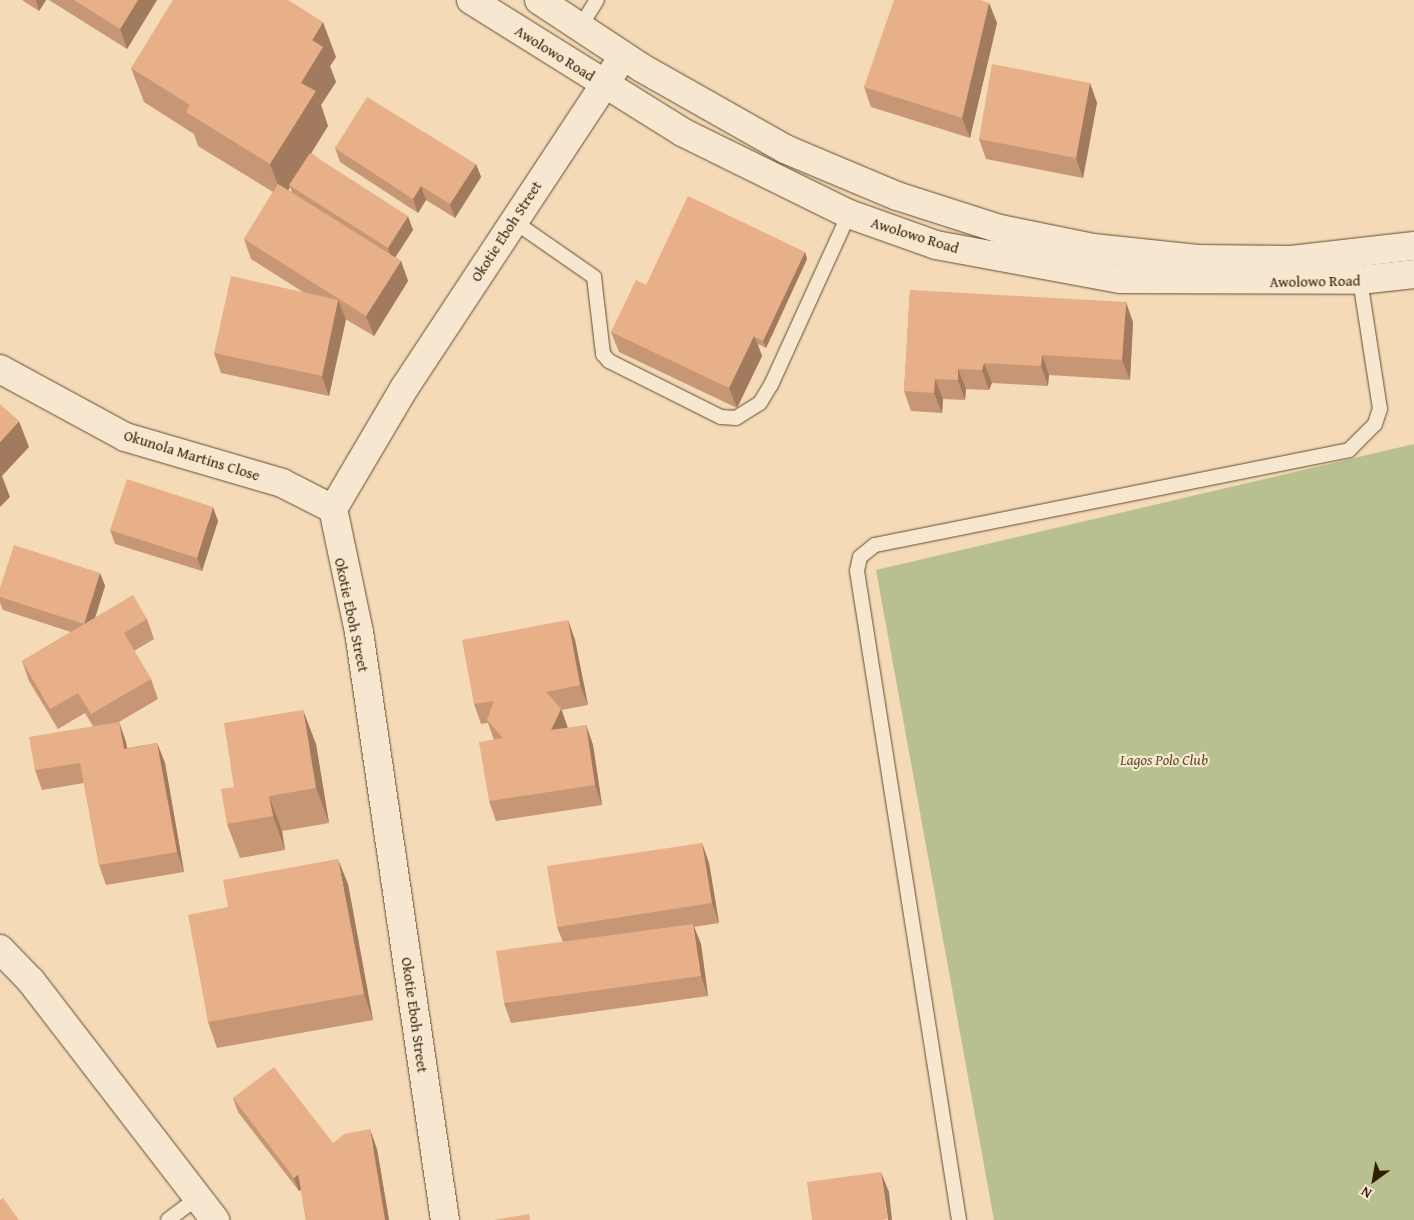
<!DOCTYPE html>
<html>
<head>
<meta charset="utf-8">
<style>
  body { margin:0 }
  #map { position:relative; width:1414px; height:1220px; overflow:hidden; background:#f4dab7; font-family:"Gentium Book Plus",serif }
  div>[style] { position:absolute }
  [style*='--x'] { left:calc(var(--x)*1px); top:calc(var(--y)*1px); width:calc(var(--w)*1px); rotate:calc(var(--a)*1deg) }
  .green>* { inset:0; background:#b9c090 }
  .roads { filter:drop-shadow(0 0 1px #624c2e) drop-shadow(0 0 1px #624c2e) }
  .lane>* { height:14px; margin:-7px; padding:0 7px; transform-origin:7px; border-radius:7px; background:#f8e7d0 }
  .street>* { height:28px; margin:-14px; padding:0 14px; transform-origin:14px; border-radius:14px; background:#f8e7d0 }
  .secondary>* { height:28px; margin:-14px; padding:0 14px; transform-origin:14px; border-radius:14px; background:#f8e7d0 }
  .wall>* { inset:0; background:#c79775 }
  .shaded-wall>* { inset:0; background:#a27b5f }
  .building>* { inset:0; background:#e7b088 }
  span { translate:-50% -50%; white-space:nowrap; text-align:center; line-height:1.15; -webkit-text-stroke:4.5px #f8e7d0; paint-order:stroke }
  .street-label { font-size:15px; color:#321d00 }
  .park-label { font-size:15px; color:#5a4e2b; font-style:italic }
  .north { position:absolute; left:1349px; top:1155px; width:50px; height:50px; -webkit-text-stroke:4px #f8e7d0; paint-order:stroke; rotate:212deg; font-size:14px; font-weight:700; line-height:20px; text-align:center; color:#321d00 }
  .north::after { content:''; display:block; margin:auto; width:18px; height:22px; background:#321d00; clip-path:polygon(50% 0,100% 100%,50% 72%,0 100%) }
</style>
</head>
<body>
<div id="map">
  <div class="green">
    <i style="clip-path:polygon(1414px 444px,1414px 1220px,994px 1220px,876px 570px)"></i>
  </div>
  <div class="roads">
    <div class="lane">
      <i style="--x:580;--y:27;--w:32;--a:-58"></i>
      <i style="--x:512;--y:220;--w:100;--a:34.8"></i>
      <i style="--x:594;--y:277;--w:78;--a:83.3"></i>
      <i style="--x:603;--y:354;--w:9;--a:49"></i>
      <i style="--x:609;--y:361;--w:125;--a:26.6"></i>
      <i style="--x:721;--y:417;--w:15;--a:4"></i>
      <i style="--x:736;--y:418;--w:28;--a:-32"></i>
      <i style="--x:760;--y:403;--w:21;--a:-59"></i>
      <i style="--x:771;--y:385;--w:188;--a:-65.5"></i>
      <i style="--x:168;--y:1220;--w:38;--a:-37"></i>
      <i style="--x:959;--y:1220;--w:657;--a:-98.93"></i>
      <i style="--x:857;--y:571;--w:14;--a:-78"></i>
      <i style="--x:860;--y:557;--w:19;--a:-39"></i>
      <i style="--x:875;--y:545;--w:483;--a:-11.3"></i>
      <i style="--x:1349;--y:450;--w:37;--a:-45"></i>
      <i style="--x:1375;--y:424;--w:16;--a:-72"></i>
      <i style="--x:1380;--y:409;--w:131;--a:-98.8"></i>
    </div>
    <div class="street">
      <i style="--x:0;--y:369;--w:142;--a:28.5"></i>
      <i style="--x:125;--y:437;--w:164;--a:16.3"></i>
      <i style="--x:282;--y:483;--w:57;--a:27"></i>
      <i style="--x:0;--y:949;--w:45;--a:45.9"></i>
      <i style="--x:31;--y:981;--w:302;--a:52.4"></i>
      <i style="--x:445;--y:1220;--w:594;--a:-98.32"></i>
      <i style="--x:359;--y:632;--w:126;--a:-101.9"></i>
      <i style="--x:333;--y:509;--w:142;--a:-59.5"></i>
      <i style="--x:405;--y:387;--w:396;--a:-56.6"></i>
    </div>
    <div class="secondary">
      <i style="--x:471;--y:0;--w:249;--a:32"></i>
      <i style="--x:682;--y:132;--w:186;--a:26.2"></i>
      <i style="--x:849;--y:214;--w:92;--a:19.6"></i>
      <i style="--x:936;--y:245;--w:187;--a:10.5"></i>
      <i style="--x:1120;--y:279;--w:240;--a:0.2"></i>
      <i style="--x:1360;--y:280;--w:54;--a:-6.3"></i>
      <i style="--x:539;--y:0;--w:123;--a:33.4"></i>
      <i style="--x:642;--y:68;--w:164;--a:29.5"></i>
      <i style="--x:785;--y:149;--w:121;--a:22.8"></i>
      <i style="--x:897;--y:196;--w:108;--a:17.8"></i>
      <i style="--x:1000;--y:229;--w:95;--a:11.5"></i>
      <i style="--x:1093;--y:248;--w:105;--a:6"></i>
      <i style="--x:1197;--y:259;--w:94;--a:0.6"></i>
      <i style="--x:1291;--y:260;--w:124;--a:-6.5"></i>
    </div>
  </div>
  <div class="wall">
    <i style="clip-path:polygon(22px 0,46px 0,39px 11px)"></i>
    <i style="clip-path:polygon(49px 0,157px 0,127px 49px)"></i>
    <i style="clip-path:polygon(989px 3px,997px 23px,970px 138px,871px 107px,864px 87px)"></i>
    <i style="clip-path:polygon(evenodd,336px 57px,330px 66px,336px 82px,321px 105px,328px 126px,311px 153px,413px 230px,395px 257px,401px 261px,408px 281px,374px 336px,345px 319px,329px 396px,221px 373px,214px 353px,303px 292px,251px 259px,244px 239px,273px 192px,198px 146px,194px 134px,144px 102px,131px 68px,336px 57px,290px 187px,292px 192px,288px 190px,290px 187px)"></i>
    <i style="clip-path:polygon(1090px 83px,1097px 103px,1083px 178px,986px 159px,979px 139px)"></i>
    <i style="clip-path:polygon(335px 148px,476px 164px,481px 177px,455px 218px,426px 200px,418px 213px,340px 162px)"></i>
    <i style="clip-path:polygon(805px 252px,807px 259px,766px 348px,758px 344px,762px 356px,737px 408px,619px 352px,611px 332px,646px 285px)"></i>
    <i style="clip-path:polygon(910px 290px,1133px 322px,1130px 380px,1049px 375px,1048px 386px,992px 383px,989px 390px,966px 389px,965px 400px,943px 399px,942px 413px,911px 411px,904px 391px)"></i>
    <i style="clip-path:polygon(218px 521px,202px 571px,115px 544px,110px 530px)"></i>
    <i style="clip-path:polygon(100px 573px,105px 586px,95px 618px,147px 619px,154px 639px,134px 651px,151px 679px,158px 699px,119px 722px,126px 742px,127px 748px,157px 743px,165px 763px,184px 872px,106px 885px,99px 865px,84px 783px,42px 790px,35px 770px,93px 726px,85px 713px,58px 729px,29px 681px,22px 661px,71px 632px,3px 610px,0 603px,0 588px)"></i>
    <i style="clip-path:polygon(568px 620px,575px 640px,588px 705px,562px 710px,568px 728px,586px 725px,593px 745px,602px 805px,496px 821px,489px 801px,494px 740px,488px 723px,481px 724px,474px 704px)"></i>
    <i style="clip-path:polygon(316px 744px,329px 823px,282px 831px,285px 850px,240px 858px,227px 824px,234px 787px)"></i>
    <i style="clip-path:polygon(702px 843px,709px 863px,719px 923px,694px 927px,701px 944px,708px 996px,511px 1023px,504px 1003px,563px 942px,557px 927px)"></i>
    <i style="clip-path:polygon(348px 884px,373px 1020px,217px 1048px,208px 1022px)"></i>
    <i style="clip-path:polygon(233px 1098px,333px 1143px,377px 1149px,389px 1220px,306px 1220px,301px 1190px,299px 1191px,238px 1112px)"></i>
  </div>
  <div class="shaded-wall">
    <i style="clip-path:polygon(36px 0,46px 0,39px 11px)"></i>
    <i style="clip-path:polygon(138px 0,157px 0,127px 49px,120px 29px)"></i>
    <i style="clip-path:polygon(989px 3px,997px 23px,970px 138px,962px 118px)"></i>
    <i style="clip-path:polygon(323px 22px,336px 57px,330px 66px,336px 82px,321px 105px,328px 126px,291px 186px,289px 185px,290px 187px,283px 198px,270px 164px,301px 83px,312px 40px)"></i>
    <i style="clip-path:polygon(1090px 83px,1097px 103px,1083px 178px,1076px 158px)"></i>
    <i style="clip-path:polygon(476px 164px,481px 177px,455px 218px,450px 204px)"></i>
    <i style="clip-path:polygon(421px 186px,426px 200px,418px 213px,413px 199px)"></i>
    <i style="clip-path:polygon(408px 216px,413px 230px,393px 261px,388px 248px)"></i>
    <i style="clip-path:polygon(805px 252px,807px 259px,766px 348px,763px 341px)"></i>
    <i style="clip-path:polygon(401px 261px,408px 281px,374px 336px,366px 316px)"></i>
    <i style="clip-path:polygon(338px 300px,346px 320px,329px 396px,322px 376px)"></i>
    <i style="clip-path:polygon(1126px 302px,1133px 322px,1130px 380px,1122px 360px)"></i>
    <i style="clip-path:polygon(754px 336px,762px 356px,737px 408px,729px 388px)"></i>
    <i style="clip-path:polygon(1042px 355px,1049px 375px,1048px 386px,1041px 366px)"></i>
    <i style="clip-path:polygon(984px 363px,992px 383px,989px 390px,982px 370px)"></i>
    <i style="clip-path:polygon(958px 369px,966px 389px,965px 400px,958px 380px)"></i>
    <i style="clip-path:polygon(935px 379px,943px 399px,942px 413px,934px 393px)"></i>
    <i style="clip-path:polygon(19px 421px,29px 447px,2px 476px,10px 497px,0 507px,0 442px)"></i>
    <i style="clip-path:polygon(213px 507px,218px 521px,202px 571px,197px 558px)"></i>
    <i style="clip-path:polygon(100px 573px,105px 586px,89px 637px,84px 624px)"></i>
    <i style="clip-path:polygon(568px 620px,575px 640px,588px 705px,580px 685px)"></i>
    <i style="clip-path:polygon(561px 709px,568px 729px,551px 730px)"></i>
    <i style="clip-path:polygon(303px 710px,316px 744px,329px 823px,316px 788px)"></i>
    <i style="clip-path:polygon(119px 722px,126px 742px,131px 769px,124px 749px)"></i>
    <i style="clip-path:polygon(586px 725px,593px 745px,602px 805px,595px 785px)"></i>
    <i style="clip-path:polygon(157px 743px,165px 763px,184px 872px,177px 852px)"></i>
    <i style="clip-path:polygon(269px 796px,282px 831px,285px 850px,273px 816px)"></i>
    <i style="clip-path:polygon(702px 843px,709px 863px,719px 923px,712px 903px)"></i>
    <i style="clip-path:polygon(338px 859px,348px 884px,373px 1020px,364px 994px)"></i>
    <i style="clip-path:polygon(693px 924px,701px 944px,708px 996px,701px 976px)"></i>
    <i style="clip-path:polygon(370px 1129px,377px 1149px,389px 1220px,385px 1220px)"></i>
    <i style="clip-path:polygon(335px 1146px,340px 1160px,299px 1191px,294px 1178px)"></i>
    <i style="clip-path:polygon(881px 1172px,889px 1192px,892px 1220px,888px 1220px,888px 1219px)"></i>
  </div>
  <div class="building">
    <i style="clip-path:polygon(74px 0,138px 0,120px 29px)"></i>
    <i style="clip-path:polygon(173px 0,288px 0,323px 22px,312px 40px,323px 47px,301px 83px,316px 91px,270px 164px,186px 112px,190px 105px,131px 68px)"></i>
    <i style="clip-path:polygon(894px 0,980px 0,989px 3px,962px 118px,864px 87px)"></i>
    <i style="clip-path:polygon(992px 64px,1090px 83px,1076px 158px,979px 139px)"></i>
    <i style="clip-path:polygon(367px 97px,476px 164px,450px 204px,421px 186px,413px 199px,335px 148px)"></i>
    <i style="clip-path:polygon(310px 153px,408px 216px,388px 248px,289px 185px)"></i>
    <i style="clip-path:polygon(278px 184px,401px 261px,366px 316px,244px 239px)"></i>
    <i style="clip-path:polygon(688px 196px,805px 252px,763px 341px,755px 337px,754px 336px,646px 285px)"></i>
    <i style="clip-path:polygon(231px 276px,338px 300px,322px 376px,214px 353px)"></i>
    <i style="clip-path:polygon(636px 280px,754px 336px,729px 388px,611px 332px)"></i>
    <i style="clip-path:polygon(910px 290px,1126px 302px,1122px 360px,1042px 355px,1041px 366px,984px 363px,982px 370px,958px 369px,958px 380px,935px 379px,934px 393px,904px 391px)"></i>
    <i style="clip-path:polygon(0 404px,19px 421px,0 442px)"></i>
    <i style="clip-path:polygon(127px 479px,213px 507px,197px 558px,110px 530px)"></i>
    <i style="clip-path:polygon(14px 545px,100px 573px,84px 624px,0 597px,0 588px)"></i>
    <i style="clip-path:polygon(133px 595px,147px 619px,124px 633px,151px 679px,91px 714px,78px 693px,50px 709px,22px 661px)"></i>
    <i style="clip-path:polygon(568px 620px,580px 685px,546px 692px,561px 709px,551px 730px,586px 725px,595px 785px,489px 801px,479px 742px,503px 738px,487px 720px,494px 701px,474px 704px,462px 640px)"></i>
    <i style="clip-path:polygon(303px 710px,316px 788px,269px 796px,273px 816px,227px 824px,221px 789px,234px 787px,224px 723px)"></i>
    <i style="clip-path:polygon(119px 722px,124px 749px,157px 743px,177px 852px,99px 865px,80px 763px,35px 770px,29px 737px)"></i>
    <i style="clip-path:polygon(702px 843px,712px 903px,557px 927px,547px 866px)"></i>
    <i style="clip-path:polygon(338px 859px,364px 994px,208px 1022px,188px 915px,228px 907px,223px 880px)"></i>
    <i style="clip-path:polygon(693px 924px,701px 976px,504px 1003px,496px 951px)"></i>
    <i style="clip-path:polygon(274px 1067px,333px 1143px,294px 1178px,233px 1098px)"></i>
    <i style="clip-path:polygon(370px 1129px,385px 1220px,306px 1220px,298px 1173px,344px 1134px)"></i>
    <i style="clip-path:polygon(881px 1172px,888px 1219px,882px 1220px,812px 1220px,807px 1182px)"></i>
    <i style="clip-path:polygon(3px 1198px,19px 1220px,0 1220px,0 1200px)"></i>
    <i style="clip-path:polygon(529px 1214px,530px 1220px,494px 1220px)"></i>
  </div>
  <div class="street-label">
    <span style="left:555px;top:53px;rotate:32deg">Awolowo Road</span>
    <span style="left:506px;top:231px;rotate:-57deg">Okotie Eboh Street</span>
    <span style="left:915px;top:235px;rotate:17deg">Awolowo Road</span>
    <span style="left:1315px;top:281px;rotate:-1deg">Awolowo Road</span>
    <span style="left:192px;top:455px;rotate:17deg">Okunola Martins Close</span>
    <span style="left:352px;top:615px;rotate:78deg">Okotie Eboh Street</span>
    <span style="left:415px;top:1015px;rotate:82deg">Okotie Eboh Street</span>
  </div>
  <div class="park-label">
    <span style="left:1164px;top:760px">Lagos Polo Club</span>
  </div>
  <div class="north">N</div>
</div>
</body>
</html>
